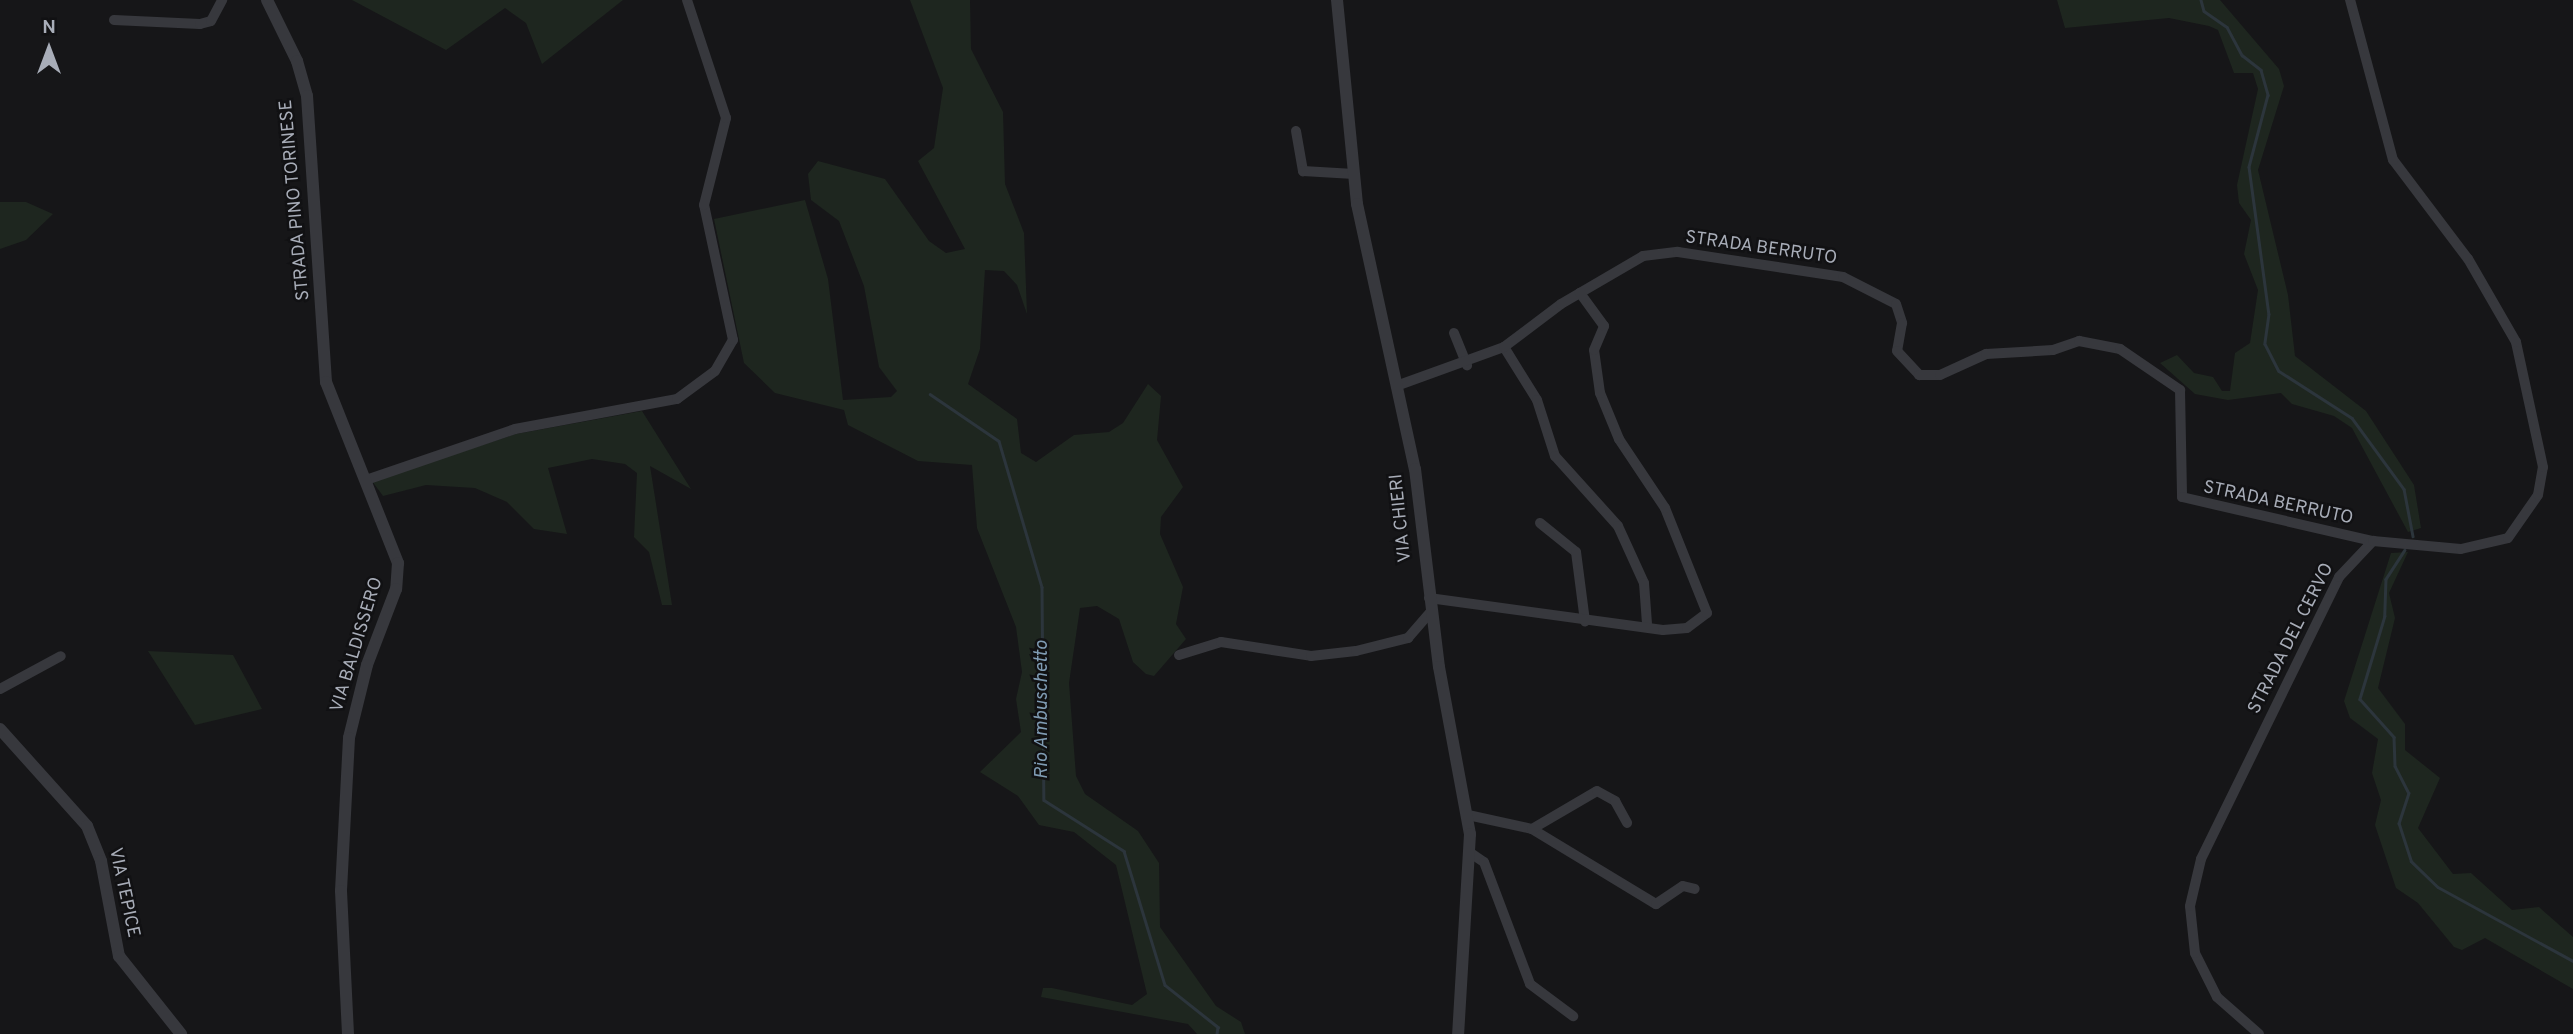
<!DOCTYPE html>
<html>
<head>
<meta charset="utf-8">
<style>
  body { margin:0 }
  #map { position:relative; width:2573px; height:1034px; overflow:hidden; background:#161618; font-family:Overpass,sans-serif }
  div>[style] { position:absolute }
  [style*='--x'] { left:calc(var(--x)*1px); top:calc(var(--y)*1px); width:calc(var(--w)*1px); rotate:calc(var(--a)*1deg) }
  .green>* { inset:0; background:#1e261f }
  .stream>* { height:2.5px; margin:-1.25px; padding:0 1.25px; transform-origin:1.25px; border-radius:1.25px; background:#2c353c }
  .minor>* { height:10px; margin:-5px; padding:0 5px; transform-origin:5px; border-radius:5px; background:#37383d }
  .tertiary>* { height:12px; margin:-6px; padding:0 6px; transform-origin:6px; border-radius:6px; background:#37383d }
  span { translate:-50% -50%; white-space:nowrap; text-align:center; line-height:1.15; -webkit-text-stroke:5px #111113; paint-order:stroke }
  .street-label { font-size:18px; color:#a8adb8 }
  .water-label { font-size:19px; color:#7f9bb3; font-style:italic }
  .north { position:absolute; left:14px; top:14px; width:70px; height:70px; -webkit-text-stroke:5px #111113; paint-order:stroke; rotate:0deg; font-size:19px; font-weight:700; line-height:28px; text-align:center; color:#a8adb8 }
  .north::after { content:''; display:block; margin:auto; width:24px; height:32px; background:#a8adb8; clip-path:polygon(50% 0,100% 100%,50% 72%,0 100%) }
</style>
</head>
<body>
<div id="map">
  <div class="green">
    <i style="clip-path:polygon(352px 0,623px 0,542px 64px,526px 23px,505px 8px,446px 50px)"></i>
    <i style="clip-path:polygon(910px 0,970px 0,971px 49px,1003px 112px,1005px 184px,1024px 233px,1027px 314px,1017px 285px,1004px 271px,985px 270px,980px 349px,968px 384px,1017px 419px,1021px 453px,1036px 462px,1074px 435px,1109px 432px,1123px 423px,1148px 384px,1161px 396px,1157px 440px,1183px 487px,1161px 517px,1160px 534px,1183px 587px,1176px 624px,1186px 639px,1154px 676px,1146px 674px,1133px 662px,1119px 619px,1097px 606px,1080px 608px,1069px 683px,1076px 776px,1085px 794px,1138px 831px,1159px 863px,1160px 927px,1216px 1006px,1241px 1022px,1245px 1034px,1197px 1034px,1188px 1024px,1041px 997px,1043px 988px,1052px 988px,1132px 1005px,1147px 994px,1116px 865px,1074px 832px,1039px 825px,1018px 796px,980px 772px,1021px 732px,1016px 699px,1022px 672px,1016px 627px,977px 528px,972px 465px,918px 461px,848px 425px,844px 410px,775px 393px,744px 363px,714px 219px,805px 200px,828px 279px,843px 400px,891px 397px,897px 391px,879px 367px,864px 286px,839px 221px,811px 200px,808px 174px,818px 161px,885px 179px,929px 241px,946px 253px,965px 249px,918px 161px,934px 148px,943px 88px)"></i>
    <i style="clip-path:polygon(2057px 0,2220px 0,2279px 69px,2284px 86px,2258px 170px,2288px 295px,2295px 356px,2366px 411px,2414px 485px,2421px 528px,2408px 532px,2352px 428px,2334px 416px,2292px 404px,2281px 393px,2228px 400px,2195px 394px,2160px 363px,2177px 355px,2194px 373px,2213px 377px,2222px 391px,2230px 391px,2235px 353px,2250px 343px,2258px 290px,2244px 254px,2251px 220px,2239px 203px,2237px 185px,2258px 89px,2253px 73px,2234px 73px,2218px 30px,2209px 26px,2169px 18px,2065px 28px)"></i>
    <i style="clip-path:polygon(0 202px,26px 202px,53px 214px,26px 240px,0 249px)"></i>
    <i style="clip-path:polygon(642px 411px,691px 489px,650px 466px,672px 605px,662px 605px,649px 552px,634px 537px,637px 473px,625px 464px,592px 459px,548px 468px,567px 534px,534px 529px,507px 502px,475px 488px,426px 485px,383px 496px,372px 481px,516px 434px)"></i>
    <i style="clip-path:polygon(2408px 552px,2389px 593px,2395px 618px,2378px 688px,2405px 724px,2405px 750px,2440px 778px,2418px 828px,2453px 874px,2471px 873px,2512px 910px,2539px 907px,2573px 937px,2573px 989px,2485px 938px,2462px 950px,2454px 947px,2418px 903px,2396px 888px,2375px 825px,2381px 800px,2372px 773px,2378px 739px,2350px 718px,2344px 701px,2391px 553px)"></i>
    <i style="clip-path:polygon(148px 651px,233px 655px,262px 709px,195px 725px)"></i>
  </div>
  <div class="stream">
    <i style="--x:2201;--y:0;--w:11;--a:75"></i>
    <i style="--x:2204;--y:11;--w:28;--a:35"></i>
    <i style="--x:2227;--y:27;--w:32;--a:62"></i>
    <i style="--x:2242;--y:55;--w:24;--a:38"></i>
    <i style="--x:2261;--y:70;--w:26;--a:74"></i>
    <i style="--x:2268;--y:95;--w:74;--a:104.8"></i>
    <i style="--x:2249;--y:167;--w:148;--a:82.3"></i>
    <i style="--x:2269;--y:314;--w:30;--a:98"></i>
    <i style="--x:2265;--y:344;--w:30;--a:63"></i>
    <i style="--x:2279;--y:371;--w:87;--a:32.8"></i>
    <i style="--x:2352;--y:418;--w:88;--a:53.8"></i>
    <i style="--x:2404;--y:489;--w:48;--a:79.2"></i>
    <i style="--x:930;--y:394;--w:83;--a:34.3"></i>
    <i style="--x:999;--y:441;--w:152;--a:73.6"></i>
    <i style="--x:1042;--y:587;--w:213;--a:89.5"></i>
    <i style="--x:1044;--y:800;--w:95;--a:32.5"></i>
    <i style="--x:1124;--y:851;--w:140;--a:73"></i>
    <i style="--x:1165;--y:985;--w:68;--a:38.4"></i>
    <i style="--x:1218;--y:1027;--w:7;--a:98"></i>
    <i style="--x:2405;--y:550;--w:35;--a:123"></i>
    <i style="--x:2386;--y:579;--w:37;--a:92"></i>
    <i style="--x:2385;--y:616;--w:87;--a:106.8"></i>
    <i style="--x:2360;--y:699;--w:51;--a:48.2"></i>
    <i style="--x:2394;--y:737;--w:29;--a:88"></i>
    <i style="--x:2395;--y:766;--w:30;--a:63"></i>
    <i style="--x:2409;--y:793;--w:32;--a:108"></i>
    <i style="--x:2399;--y:823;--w:40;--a:72"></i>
    <i style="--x:2411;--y:861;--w:37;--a:44"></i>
    <i style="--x:2438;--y:887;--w:154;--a:28.7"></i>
  </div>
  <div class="minor">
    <i style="--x:114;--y:20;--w:86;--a:2.7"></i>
    <i style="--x:200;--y:24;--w:11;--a:-15"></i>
    <i style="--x:211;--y:21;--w:24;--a:-62"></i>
    <i style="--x:1296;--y:131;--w:41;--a:80.1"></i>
    <i style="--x:1303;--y:171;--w:51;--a:3.4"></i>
    <i style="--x:1454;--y:333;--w:35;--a:68"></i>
    <i style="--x:1504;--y:347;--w:62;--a:58.1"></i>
    <i style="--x:1537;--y:400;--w:59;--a:72.2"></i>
    <i style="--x:1555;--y:456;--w:94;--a:48"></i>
    <i style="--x:1618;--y:526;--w:63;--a:65.5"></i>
    <i style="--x:1644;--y:583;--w:41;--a:85.8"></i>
    <i style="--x:1399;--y:385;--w:112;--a:-19.9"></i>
    <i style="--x:1504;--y:347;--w:71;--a:-37"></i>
    <i style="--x:1561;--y:304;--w:95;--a:-30.3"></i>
    <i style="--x:1643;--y:256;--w:35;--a:-7"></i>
    <i style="--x:1678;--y:252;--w:167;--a:8.6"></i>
    <i style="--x:1843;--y:277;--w:59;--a:27"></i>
    <i style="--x:1896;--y:304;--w:20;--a:72"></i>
    <i style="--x:1902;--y:323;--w:28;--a:100"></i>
    <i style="--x:1897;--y:351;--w:33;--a:47"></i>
    <i style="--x:1919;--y:375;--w:21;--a:0"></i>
    <i style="--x:1940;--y:375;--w:51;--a:-24.5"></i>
    <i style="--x:1986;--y:354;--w:67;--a:-3.4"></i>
    <i style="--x:2053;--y:350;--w:28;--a:-19"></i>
    <i style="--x:2079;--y:341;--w:42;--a:11"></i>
    <i style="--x:2120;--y:349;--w:73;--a:34.3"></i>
    <i style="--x:2180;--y:390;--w:107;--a:88.9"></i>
    <i style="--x:2182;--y:497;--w:196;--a:13"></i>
    <i style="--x:366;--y:480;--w:157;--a:-18.9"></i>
    <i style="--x:515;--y:429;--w:165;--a:-10.5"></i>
    <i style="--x:677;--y:399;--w:47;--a:-36.4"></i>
    <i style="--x:715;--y:371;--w:36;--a:-60"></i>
    <i style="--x:733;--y:340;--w:138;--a:-102.1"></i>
    <i style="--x:704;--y:205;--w:90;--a:-75.8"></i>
    <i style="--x:726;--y:118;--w:124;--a:-108.3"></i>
    <i style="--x:1540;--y:523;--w:46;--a:38.9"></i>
    <i style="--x:1576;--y:552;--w:70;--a:82.6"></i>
    <i style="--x:1429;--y:598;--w:236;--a:7.8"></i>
    <i style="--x:1663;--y:630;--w:24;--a:-5"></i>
    <i style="--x:1687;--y:628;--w:25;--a:-37"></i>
    <i style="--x:1707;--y:613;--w:113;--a:-111.8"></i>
    <i style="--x:1665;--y:508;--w:83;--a:-123.7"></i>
    <i style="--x:1619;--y:439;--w:50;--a:-112.4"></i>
    <i style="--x:1600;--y:393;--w:43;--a:-97.9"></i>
    <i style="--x:1594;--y:350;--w:26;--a:-67"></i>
    <i style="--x:1604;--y:326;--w:41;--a:-126"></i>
    <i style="--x:1179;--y:655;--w:44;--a:-17.2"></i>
    <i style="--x:1221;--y:642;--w:91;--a:8.8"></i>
    <i style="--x:1311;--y:656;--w:45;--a:-6.3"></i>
    <i style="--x:1356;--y:651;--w:54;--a:-14"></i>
    <i style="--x:1408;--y:638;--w:35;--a:-49"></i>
    <i style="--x:0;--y:689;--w:69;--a:-28.4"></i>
    <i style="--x:1468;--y:815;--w:66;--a:12.3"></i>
    <i style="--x:1532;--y:829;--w:145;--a:31.2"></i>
    <i style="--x:1656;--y:904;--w:32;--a:-34"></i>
    <i style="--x:1683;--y:886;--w:12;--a:14"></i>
    <i style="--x:1532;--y:829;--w:75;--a:-30.3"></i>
    <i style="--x:1597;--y:791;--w:21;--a:29"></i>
    <i style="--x:1615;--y:801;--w:25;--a:61"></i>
    <i style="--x:1472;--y:854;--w:14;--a:34"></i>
    <i style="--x:1484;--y:862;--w:130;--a:69.3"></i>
    <i style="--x:1530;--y:984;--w:54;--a:36.7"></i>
    <i style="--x:2259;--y:1034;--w:56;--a:-138.6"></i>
    <i style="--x:2217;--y:997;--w:49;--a:-116.6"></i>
    <i style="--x:2195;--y:953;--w:47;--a:-96.1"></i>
    <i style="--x:2190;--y:906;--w:48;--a:-76.8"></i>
    <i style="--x:2201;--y:859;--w:314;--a:-63.9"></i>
    <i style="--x:2339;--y:577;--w:50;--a:-46.6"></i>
    <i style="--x:2373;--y:541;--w:88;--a:5.2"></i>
    <i style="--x:2461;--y:549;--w:48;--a:-13.2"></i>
    <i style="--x:2508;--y:538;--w:52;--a:-55.1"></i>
    <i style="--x:2538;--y:495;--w:28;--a:-80"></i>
    <i style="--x:2543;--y:467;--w:128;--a:-102.2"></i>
    <i style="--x:2516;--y:342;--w:96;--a:-120"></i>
    <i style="--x:2468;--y:259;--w:124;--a:-127.1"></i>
    <i style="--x:2393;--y:160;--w:166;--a:-105"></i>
  </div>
  <div class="tertiary">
    <i style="--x:267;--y:0;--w:68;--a:63.8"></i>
    <i style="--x:297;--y:61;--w:36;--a:74"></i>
    <i style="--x:307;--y:96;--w:287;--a:86.2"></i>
    <i style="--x:326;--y:382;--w:195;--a:68.3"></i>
    <i style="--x:398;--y:563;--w:26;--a:94"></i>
    <i style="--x:396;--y:589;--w:81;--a:110.9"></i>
    <i style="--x:367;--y:665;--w:75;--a:103.9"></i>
    <i style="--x:349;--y:738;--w:153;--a:93"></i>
    <i style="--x:341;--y:891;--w:143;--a:87.2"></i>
    <i style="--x:1337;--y:0;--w:205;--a:84.4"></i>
    <i style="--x:1357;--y:204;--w:271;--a:77.7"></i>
    <i style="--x:1415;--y:469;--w:199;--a:83.1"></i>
    <i style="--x:1439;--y:667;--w:170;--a:79.5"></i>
    <i style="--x:1470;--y:834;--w:200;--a:93.4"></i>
    <i style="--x:0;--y:729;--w:130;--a:48.1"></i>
    <i style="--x:87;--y:826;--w:38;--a:68"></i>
    <i style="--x:101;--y:861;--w:97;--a:79.3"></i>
    <i style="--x:119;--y:956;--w:100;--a:51.5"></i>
  </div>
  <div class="street-label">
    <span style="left:296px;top:200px;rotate:-95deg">STRADA PINO TORINESE</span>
    <span style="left:1761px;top:249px;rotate:8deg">STRADA BERRUTO</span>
    <span style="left:2278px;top:504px;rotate:12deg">STRADA BERRUTO</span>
    <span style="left:1402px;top:518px;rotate:-96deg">VIA CHIERI</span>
    <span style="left:2292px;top:639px;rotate:-63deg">STRADA DEL CERVO</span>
    <span style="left:358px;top:645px;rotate:-73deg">VIA BALDISSERO</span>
    <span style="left:123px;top:893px;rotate:78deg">VIA TEPICE</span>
  </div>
  <div class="water-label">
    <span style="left:1043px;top:710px;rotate:-90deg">Rio Ambuschetto</span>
  </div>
  <div class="north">N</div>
</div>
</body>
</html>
